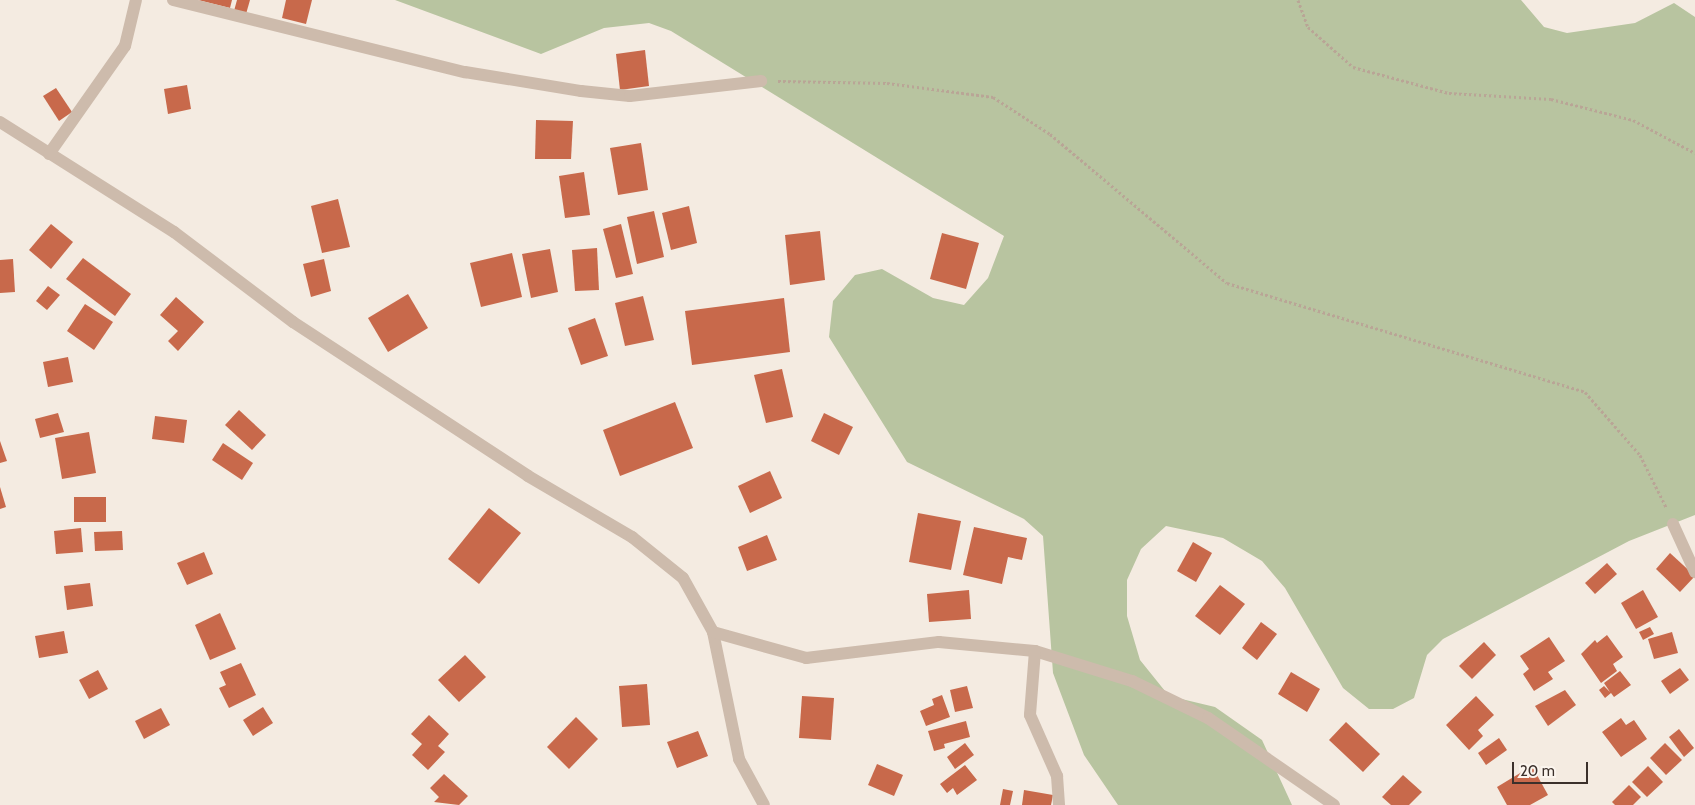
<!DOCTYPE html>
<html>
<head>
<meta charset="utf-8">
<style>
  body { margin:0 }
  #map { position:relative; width:1695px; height:805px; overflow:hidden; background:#f4ebe1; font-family:Cabin,sans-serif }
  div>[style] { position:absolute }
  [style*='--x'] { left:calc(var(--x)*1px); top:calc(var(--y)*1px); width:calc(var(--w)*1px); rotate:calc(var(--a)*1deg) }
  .green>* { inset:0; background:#b8c4a0 }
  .building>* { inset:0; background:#c8694b }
  .path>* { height:3px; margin-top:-1.5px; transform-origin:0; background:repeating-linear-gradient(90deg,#b9a596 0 2.5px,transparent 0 5px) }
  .minor>* { height:12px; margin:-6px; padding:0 6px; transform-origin:6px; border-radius:6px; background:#cdbbac }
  span { translate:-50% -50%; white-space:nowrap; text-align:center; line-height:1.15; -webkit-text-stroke:5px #fbf5ee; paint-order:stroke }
  .scale { position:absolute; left:1512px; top:762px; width:76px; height:22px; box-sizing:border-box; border:2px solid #3b302b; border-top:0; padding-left:6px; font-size:15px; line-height:18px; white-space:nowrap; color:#3b302b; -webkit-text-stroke:4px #fbf5ee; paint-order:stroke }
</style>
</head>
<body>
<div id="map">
  <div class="green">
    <i style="clip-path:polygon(395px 0,1521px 0,1544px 27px,1567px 33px,1635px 23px,1674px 3px,1695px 17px,1695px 515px,1629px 541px,1443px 639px,1427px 655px,1414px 698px,1393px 709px,1369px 709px,1343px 688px,1285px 588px,1262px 561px,1223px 538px,1166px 526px,1141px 549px,1127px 580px,1127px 616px,1140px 660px,1169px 696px,1215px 707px,1262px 740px,1292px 805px,1118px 805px,1084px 755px,1053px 673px,1043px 536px,1024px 519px,907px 462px,829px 337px,833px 301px,855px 275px,882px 269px,933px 298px,964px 305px,988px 278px,1004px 236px,671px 31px,649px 23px,604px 28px,541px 54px)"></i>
  </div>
  <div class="building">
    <i style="clip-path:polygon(198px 0,232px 0,230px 8px)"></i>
    <i style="clip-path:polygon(237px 0,250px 0,246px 14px,234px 11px)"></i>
    <i style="clip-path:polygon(286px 0,312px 0,306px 24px,282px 18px)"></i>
    <i style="clip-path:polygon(645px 50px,649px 86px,620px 90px,616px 54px)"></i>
    <i style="clip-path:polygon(187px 85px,191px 109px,168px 114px,164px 89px)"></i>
    <i style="clip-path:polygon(56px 88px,72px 112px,59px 121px,43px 96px)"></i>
    <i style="clip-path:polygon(536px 120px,573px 121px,571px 159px,535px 159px)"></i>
    <i style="clip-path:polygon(641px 143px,648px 190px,618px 195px,610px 148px)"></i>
    <i style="clip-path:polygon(584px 172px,590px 215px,565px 218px,559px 176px)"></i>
    <i style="clip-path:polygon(338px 199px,350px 247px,322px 253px,311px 206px)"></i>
    <i style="clip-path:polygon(689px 206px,697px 243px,671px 250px,662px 213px)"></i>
    <i style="clip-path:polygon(654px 211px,664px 257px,637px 264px,627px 217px)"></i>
    <i style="clip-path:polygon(51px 224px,73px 242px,51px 269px,29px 250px)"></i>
    <i style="clip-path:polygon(621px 224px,633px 274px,616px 278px,603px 229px)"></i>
    <i style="clip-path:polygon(820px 231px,825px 280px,790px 285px,785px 235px)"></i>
    <i style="clip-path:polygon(942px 233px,979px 243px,966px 289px,930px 279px)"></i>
    <i style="clip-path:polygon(597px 248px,599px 290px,575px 291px,572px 250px)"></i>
    <i style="clip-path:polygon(550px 249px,558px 292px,531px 298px,522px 254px)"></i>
    <i style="clip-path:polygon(512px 253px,522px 297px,481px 307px,470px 263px)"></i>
    <i style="clip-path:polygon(83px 258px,131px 294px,115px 316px,66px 279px)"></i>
    <i style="clip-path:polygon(13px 259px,15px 292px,0 293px,0 260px)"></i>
    <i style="clip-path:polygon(324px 259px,331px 291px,311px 297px,303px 264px)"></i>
    <i style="clip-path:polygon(48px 286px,60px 295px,47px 310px,36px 301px)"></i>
    <i style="clip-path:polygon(408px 294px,428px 328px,388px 352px,368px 318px)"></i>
    <i style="clip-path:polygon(643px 296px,654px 340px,625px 346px,615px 303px)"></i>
    <i style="clip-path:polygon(176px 297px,204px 322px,178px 351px,168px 341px,178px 331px,160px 315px)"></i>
    <i style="clip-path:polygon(784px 298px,790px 352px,692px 365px,685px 311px)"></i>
    <i style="clip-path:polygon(85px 304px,113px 322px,94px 350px,67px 331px)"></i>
    <i style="clip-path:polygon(595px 318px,608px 356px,581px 365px,568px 328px)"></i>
    <i style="clip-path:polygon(68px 357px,73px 382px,48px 387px,43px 362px)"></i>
    <i style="clip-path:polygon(782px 369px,793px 417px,766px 423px,754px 375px)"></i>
    <i style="clip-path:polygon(675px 402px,693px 448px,620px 476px,603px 430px)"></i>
    <i style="clip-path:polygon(239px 410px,266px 435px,252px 450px,225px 425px)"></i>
    <i style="clip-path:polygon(58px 413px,64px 432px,40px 438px,35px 419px)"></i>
    <i style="clip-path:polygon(824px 413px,853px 427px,839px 455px,811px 441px)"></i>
    <i style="clip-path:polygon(155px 416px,187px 420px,184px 443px,152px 439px)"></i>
    <i style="clip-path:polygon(89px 432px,96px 473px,62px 479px,55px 438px)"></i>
    <i style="clip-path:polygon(0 441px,7px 461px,0 463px)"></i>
    <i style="clip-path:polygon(223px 443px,253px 463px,242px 480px,212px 460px)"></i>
    <i style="clip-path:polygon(770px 471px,782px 498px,750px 513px,738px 486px)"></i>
    <i style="clip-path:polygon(0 487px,6px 507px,0 509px)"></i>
    <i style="clip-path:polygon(74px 497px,106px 497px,106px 522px,74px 522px)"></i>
    <i style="clip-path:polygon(489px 508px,521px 533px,479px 584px,448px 559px)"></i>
    <i style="clip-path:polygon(918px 513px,961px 521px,951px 570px,909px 562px)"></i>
    <i style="clip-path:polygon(974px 527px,1027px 538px,1022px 560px,1008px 557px,1002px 584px,963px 575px)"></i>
    <i style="clip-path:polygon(81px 528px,83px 552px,56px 554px,54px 531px)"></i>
    <i style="clip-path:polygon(122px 531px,123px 550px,95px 551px,94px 532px)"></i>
    <i style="clip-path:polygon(767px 535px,777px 560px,747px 571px,738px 547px)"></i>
    <i style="clip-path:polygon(1193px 542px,1212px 553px,1196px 582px,1177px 571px)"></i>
    <i style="clip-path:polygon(204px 552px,213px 574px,187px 585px,177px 563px)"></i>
    <i style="clip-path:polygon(1670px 553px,1695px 576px,1680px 592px,1656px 569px)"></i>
    <i style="clip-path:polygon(1607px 563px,1617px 574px,1595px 594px,1585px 583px)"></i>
    <i style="clip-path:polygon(90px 583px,93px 606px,67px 610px,64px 586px)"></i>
    <i style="clip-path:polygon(1220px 585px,1245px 604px,1220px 635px,1195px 616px)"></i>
    <i style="clip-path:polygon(969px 590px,971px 619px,929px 622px,927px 594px)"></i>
    <i style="clip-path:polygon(1643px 590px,1658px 617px,1636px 629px,1621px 603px)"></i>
    <i style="clip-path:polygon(220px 613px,236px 649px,210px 660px,195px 625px)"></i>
    <i style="clip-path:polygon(1261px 622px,1277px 634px,1257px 660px,1242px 648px)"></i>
    <i style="clip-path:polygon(1650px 627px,1654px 634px,1643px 640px,1639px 632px)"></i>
    <i style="clip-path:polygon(64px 631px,68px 653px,39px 658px,35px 636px)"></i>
    <i style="clip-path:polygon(1672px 632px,1678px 653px,1654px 659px,1648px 639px)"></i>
    <i style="clip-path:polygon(1607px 635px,1623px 657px,1613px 664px,1617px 671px,1601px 683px,1581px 654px,1595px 640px,1597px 643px)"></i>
    <i style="clip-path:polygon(1549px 637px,1565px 661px,1548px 672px,1553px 679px,1534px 691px,1523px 674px,1529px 669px,1520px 656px)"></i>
    <i style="clip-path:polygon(1484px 642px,1496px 655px,1472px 679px,1459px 666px)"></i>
    <i style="clip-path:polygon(465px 655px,486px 677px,459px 702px,438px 680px)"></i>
    <i style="clip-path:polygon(241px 663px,256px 695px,229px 708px,219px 688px,226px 685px,220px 672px)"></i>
    <i style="clip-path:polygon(1680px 668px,1689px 680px,1670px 694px,1661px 681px)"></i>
    <i style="clip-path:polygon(98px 670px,108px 689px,89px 699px,79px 680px)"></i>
    <i style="clip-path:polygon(1620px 671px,1631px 685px,1614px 697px,1611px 693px,1605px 698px,1599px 690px,1604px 686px,1610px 692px,1604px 683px)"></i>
    <i style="clip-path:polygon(1291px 672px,1320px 689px,1307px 712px,1278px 694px)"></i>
    <i style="clip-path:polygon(647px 684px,650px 725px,622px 727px,619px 686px)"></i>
    <i style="clip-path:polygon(967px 686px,973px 708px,955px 712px,950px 690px)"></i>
    <i style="clip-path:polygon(1565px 690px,1576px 705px,1548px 726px,1535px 706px)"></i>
    <i style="clip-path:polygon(942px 695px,950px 717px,926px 726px,920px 711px,934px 705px,932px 699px)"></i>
    <i style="clip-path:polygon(802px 696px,834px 698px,831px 740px,799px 738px)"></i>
    <i style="clip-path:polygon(1476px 696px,1494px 715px,1478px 730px,1483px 736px,1469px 750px,1446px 725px)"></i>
    <i style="clip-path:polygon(263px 707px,273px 723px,253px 736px,243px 720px)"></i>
    <i style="clip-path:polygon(161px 708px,170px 725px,144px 739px,135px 721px)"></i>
    <i style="clip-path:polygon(429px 715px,449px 734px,438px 746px,445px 752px,428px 770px,412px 755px,422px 744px,411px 734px)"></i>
    <i style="clip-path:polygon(576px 717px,598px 739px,569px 769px,547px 747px)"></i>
    <i style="clip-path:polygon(1621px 718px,1626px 725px,1634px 720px,1647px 739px,1621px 757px,1602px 732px)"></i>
    <i style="clip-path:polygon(966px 721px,970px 737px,944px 744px,945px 748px,934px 751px,928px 731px)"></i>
    <i style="clip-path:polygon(1346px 722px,1380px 754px,1363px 772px,1329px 740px)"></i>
    <i style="clip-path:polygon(1679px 729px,1694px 748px,1684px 757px,1669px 737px)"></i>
    <i style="clip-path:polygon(698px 731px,708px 756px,677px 768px,667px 742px)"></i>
    <i style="clip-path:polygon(1499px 738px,1507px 750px,1486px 765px,1478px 753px)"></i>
    <i style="clip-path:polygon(965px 743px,974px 755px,955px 769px,947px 757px)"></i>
    <i style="clip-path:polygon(1665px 743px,1682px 760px,1666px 775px,1650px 758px)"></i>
    <i style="clip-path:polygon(877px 764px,903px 775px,894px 796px,868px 785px)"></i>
    <i style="clip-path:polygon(965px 765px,977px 780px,957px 795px,953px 788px,947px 793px,940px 784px)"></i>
    <i style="clip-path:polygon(1532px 766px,1548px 795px,1530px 805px,1507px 805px,1497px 787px)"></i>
    <i style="clip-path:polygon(1648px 766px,1663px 782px,1647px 797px,1632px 782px)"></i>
    <i style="clip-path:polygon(444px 774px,468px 796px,459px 805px,434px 802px,439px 797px,430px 788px)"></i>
    <i style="clip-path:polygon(1403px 775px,1422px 792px,1409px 805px,1391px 805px,1382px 797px)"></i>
    <i style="clip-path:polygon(1629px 785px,1641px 797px,1633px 805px,1615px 805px,1612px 802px)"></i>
    <i style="clip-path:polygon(1003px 789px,1013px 791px,1010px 805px,1000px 805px)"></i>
    <i style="clip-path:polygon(1024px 790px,1053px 795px,1051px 805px,1022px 805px)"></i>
  </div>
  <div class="path">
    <i style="--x:1298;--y:0;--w:29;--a:70"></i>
    <i style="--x:1308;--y:27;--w:60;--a:41.6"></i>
    <i style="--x:1353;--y:67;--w:99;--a:15.2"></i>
    <i style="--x:1449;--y:93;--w:102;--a:3.4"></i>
    <i style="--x:1551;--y:99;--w:85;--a:14.4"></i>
    <i style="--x:1633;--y:120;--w:70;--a:28"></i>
    <i style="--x:778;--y:81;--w:109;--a:1.1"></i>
    <i style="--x:887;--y:83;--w:107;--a:7.5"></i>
    <i style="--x:993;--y:97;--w:68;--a:33"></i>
    <i style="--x:1050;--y:134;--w:231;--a:40.1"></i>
    <i style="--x:1227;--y:283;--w:374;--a:16.9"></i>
    <i style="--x:1585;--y:392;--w:84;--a:48.9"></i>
    <i style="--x:1640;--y:455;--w:58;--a:63.4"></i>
  </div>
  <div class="minor">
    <i style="--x:173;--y:0;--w:301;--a:13.9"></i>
    <i style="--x:465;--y:72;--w:118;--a:9.3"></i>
    <i style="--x:581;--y:91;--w:49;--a:5.8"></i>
    <i style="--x:630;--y:96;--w:132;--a:-6.5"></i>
    <i style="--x:0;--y:122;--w:206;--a:32.3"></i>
    <i style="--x:174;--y:232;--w:149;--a:37.1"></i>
    <i style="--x:293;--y:322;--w:281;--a:33.2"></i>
    <i style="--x:528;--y:476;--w:121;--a:30.4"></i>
    <i style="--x:632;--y:537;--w:65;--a:38.8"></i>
    <i style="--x:683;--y:578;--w:62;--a:60.9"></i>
    <i style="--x:713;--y:632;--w:130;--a:78.4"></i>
    <i style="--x:739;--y:759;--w:52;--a:61.5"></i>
    <i style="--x:49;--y:154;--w:132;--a:-54.9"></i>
    <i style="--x:125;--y:46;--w:47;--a:-76.6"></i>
    <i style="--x:1673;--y:524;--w:53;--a:65.4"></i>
    <i style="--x:713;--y:632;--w:97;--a:15.6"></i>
    <i style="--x:806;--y:658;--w:134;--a:-6.9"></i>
    <i style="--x:939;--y:642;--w:96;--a:5.4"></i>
    <i style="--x:1035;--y:651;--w:102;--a:17.2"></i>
    <i style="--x:1132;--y:681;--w:85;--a:26"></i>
    <i style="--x:1208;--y:718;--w:153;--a:34.6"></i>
    <i style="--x:1035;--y:651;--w:64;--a:94.5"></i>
    <i style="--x:1030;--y:715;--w:67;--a:66.1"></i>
    <i style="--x:1057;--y:776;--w:29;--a:86"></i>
  </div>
  <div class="scale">20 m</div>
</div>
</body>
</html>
